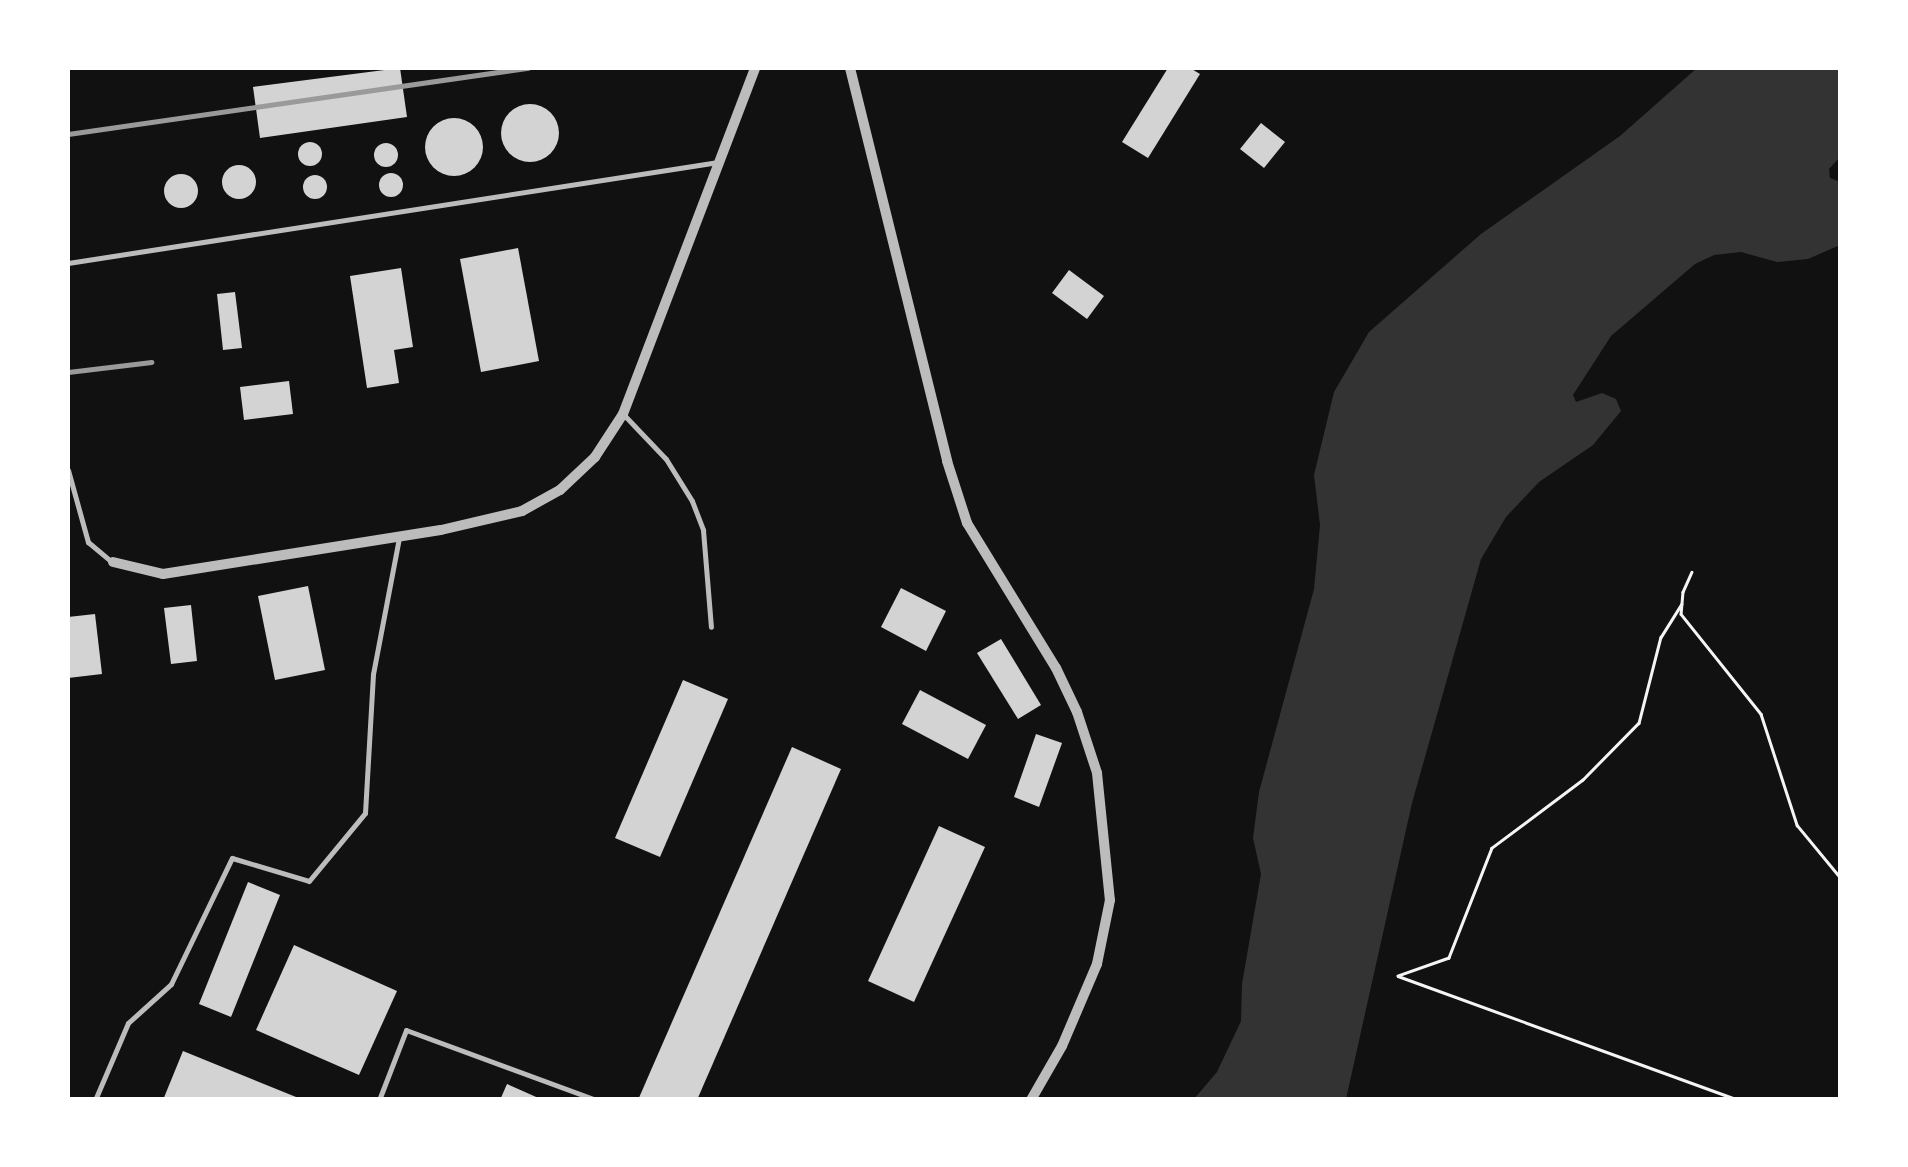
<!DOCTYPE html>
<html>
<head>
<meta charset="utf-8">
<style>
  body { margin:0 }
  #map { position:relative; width:1908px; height:1167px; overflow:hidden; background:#111; font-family:"Work Sans",sans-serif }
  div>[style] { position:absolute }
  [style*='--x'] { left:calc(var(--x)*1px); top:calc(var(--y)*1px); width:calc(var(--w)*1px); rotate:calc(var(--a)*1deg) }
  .water>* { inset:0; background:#333 }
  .building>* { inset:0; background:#d3d3d3 }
  .round { border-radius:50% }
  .path>* { height:2.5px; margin:-1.25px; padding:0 1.25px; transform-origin:1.25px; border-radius:1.25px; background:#f5f5f5 }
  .service>* { height:5px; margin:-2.5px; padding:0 2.5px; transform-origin:2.5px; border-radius:2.5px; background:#bcbcbc }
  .minor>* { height:10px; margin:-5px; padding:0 5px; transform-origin:5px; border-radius:5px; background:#bcbcbc }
  .rail>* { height:5px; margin:-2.5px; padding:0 2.5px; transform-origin:2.5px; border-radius:2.5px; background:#9a9a9a }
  span { translate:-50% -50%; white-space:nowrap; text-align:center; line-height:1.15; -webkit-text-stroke:8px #fff; paint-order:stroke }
  .frame { position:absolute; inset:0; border:70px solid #fff; pointer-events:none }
</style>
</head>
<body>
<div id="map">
  <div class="water">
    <i style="clip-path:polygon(1697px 68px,1840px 68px,1840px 157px,1829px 169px,1830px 178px,1840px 182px,1840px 245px,1808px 259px,1777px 262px,1741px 252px,1714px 255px,1695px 264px,1611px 336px,1573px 395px,1576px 402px,1602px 393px,1616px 399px,1621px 411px,1593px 445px,1539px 482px,1506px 517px,1481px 559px,1412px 803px,1346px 1099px,1194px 1099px,1217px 1072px,1241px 1021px,1242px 984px,1261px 874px,1253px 838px,1259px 792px,1314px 589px,1320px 525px,1314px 475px,1334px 392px,1369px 332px,1481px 234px,1620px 136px)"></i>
  </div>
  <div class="building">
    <i style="clip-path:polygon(400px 68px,407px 117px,260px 138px,253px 87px)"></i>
    <i style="clip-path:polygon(1168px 68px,1190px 68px,1200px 74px,1148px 158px,1122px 142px)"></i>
    <i class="round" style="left:501px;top:104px;width:58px;height:58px"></i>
    <i class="round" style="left:425px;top:118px;width:58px;height:58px"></i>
    <i style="clip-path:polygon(1261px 123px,1285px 142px,1264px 168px,1240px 149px)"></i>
    <i class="round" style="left:298px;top:142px;width:24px;height:24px"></i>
    <i class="round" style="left:374px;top:143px;width:24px;height:24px"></i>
    <i class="round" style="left:222px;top:165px;width:34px;height:34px"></i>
    <i class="round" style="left:379px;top:173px;width:24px;height:24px"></i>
    <i class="round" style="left:164px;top:174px;width:34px;height:34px"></i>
    <i class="round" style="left:303px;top:175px;width:24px;height:24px"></i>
    <i style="clip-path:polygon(518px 248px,539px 361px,481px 372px,460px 259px)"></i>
    <i style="clip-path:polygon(401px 268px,413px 347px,394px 350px,399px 383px,367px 388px,350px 276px)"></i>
    <i style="clip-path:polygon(1069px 270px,1104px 296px,1087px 319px,1052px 293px)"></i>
    <i style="clip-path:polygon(235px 292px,242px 348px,223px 350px,217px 294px)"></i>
    <i style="clip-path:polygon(289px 381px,293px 414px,244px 420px,240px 387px)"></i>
    <i style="clip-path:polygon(308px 586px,325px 670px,275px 680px,258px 596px)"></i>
    <i style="clip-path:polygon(901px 588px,946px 611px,926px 651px,881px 627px)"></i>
    <i style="clip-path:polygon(191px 605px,197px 661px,171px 664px,164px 608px)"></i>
    <i style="clip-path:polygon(95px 614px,102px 674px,68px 678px,68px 617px)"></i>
    <i style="clip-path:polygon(1001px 639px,1041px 705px,1018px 719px,977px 653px)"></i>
    <i style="clip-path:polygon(683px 680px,728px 699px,660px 857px,615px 838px)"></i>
    <i style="clip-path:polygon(920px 690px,986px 725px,968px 759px,902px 724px)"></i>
    <i style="clip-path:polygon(1036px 734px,1062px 743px,1039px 807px,1014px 797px)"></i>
    <i style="clip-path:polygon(792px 747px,841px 769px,697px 1100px,638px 1100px)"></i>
    <i style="clip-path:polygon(939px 826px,985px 847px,914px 1002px,868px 981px)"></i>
    <i style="clip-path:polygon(248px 882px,280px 895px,231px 1017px,199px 1004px)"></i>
    <i style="clip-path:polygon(294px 945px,397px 991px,359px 1075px,256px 1030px)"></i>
    <i style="clip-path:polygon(183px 1051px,301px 1099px,301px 1100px,163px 1100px)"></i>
    <i style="clip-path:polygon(507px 1084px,543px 1100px,500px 1100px)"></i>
  </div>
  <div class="path">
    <i style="--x:1692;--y:572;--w:22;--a:114"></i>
    <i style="--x:1683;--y:592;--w:22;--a:95"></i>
    <i style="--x:1681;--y:614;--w:128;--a:51.3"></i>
    <i style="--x:1761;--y:714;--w:117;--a:72"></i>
    <i style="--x:1797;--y:825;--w:67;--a:50.4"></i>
    <i style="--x:1682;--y:604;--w:39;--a:122"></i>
    <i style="--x:1661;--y:637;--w:89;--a:104.3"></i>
    <i style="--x:1639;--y:723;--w:80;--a:134.5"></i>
    <i style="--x:1583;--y:780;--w:114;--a:143.2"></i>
    <i style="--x:1492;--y:848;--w:118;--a:111.4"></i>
    <i style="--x:1449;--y:958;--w:54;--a:160.6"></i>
    <i style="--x:1398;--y:976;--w:362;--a:20"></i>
  </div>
  <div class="service">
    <i style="--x:68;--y:263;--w:658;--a:-8.83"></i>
    <i style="--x:625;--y:416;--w:59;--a:46.4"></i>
    <i style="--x:666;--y:459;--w:49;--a:58.2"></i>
    <i style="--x:692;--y:501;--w:31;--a:69"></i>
    <i style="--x:703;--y:530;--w:97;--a:85.3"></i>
    <i style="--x:68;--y:470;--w:75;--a:74.5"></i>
    <i style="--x:88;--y:542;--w:31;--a:40"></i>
    <i style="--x:95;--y:1100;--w:84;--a:-66.8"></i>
    <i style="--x:128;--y:1023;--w:58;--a:-42.2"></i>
    <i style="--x:171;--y:984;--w:140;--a:-64.2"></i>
    <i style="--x:232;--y:858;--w:80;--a:16.6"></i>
    <i style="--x:309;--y:881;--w:88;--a:-50.5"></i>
    <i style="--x:365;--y:813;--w:139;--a:-86.7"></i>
    <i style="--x:373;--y:674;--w:138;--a:-79.2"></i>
    <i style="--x:379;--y:1100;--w:75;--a:-68.9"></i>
    <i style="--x:406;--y:1030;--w:202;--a:20.2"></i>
  </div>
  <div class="minor">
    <i style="--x:850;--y:68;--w:405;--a:76.1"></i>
    <i style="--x:947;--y:461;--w:65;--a:72.1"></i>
    <i style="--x:967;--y:523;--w:170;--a:58.5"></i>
    <i style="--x:1056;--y:668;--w:49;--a:64.5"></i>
    <i style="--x:1077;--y:712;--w:64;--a:71.8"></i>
    <i style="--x:1097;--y:773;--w:128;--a:84.2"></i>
    <i style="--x:1110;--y:900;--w:65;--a:101.5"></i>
    <i style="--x:1097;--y:964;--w:89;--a:113.1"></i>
    <i style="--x:1062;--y:1046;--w:62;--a:119.9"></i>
    <i style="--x:113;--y:562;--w:51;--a:13.5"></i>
    <i style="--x:163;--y:574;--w:281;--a:-9"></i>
    <i style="--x:441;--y:530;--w:83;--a:-13.2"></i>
    <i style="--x:522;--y:511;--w:43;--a:-28.9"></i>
    <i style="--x:560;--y:490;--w:48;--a:-43.3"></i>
    <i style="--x:595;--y:457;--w:51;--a:-56.9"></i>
    <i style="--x:623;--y:414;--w:370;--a:-69.1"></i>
  </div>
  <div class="rail">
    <i style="--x:68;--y:134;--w:465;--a:-8.2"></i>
    <i style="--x:68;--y:372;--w:84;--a:-6.9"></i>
  </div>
  <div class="frame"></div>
</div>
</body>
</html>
